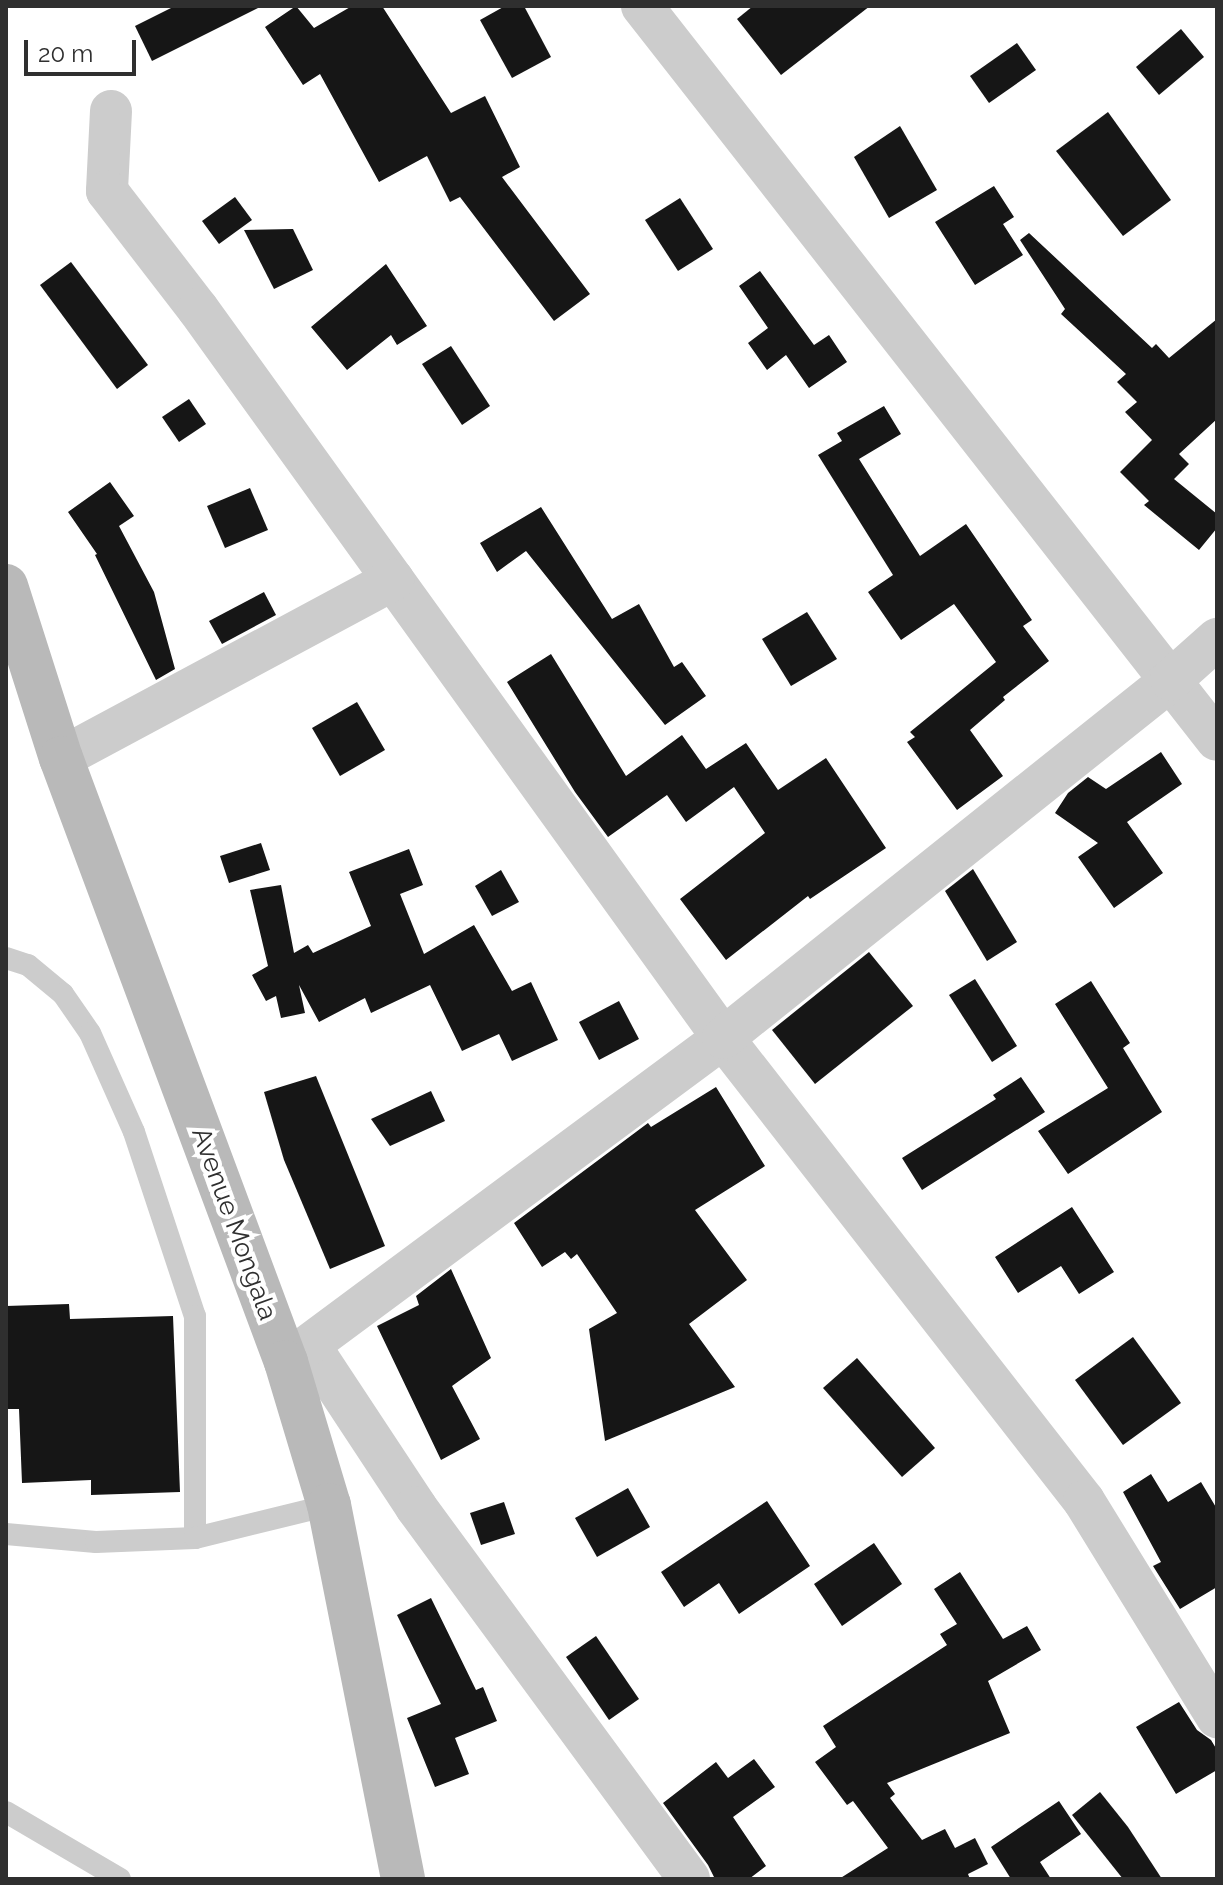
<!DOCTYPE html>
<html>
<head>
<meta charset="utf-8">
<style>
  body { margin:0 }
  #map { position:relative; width:1223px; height:1885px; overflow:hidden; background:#fff; font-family:Raleway,sans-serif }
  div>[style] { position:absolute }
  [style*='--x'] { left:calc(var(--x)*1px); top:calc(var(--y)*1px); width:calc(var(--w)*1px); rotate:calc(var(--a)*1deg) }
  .building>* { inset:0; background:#161616 }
  .lane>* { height:22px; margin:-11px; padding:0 11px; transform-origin:11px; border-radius:11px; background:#ccc }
  .street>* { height:42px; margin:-21px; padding:0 21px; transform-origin:21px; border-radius:21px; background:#ccc }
  .secondary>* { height:44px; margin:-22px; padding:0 22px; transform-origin:22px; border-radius:22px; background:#b9b9b9 }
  span { translate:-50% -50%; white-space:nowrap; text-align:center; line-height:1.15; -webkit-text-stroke:8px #fff; paint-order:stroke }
  .street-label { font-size:26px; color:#2f2f2f }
  .frame { position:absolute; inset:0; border:8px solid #2f2f2f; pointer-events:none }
  .scale { position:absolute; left:24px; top:40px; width:112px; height:36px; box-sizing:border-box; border:4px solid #2f2f2f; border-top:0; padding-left:10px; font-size:24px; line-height:28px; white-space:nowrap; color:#2f2f2f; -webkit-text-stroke:6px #fff; paint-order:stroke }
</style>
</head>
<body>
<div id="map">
  <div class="building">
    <i style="clip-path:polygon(175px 6px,262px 6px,152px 61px,135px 26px)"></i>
    <i style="clip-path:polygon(296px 6px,314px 28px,352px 6px,382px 6px,451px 113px,485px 96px,520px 167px,502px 177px,590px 294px,554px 321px,460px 197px,450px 202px,427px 156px,379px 182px,320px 74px,303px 85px,265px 27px)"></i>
    <i style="clip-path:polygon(505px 6px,524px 6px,551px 57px,512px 78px,480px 20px)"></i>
    <i style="clip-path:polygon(753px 6px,870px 6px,781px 75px,737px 19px)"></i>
    <i style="clip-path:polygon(1181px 29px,1204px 57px,1159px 95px,1136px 67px)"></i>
    <i style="clip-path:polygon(1017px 43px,1036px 70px,989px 103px,970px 76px)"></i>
    <i style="clip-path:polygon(1108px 112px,1171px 200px,1123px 236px,1056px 151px)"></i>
    <i style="clip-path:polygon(900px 126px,937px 190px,889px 218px,854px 157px)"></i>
    <i style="clip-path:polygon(994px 186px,1014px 217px,1003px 224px,1023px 255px,975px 285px,935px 222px)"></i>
    <i style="clip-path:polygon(235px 197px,252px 220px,219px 244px,202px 221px)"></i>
    <i style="clip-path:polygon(680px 198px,713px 249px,678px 271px,645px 220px)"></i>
    <i style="clip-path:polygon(293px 229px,313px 270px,274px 289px,244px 230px)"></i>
    <i style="clip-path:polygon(1029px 233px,1152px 348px,1156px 344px,1169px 358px,1217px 319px,1217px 419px,1179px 454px,1189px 464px,1174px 479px,1217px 514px,1217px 528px,1199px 550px,1144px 505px,1149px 501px,1120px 472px,1152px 440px,1125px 412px,1137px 402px,1117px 382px,1126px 374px,1061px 314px,1065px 309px,1020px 240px)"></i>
    <i style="clip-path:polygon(71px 262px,148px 365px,117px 389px,40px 285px)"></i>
    <i style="clip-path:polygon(386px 264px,427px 326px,397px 345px,391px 335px,347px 370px,311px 327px)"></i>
    <i style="clip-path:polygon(760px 271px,814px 345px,829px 335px,847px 362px,809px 388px,786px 355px,767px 370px,748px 343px,768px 328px,739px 286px)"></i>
    <i style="clip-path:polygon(451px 346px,490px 406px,462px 425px,422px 364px)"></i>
    <i style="clip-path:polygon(189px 399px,206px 424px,179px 442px,162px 417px)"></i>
    <i style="clip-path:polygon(884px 406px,901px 434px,859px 459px,920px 556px,966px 524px,1032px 620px,1023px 626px,1049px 661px,1003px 697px,1005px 700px,970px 730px,1003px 776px,957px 810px,907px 742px,915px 737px,910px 732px,996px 662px,954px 604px,901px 640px,868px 592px,893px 575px,818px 455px,842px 441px,837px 433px)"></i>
    <i style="clip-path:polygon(110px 482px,134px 516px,119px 526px,154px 592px,175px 669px,156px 680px,95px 555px,97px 554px,68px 512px)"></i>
    <i style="clip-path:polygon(250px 488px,268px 530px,225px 548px,207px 506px)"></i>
    <i style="clip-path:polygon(541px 507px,612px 619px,639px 604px,674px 667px,682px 662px,706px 696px,665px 725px,526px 551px,497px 572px,480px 543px)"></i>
    <i style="clip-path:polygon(264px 592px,276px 615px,222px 644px,209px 621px)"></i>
    <i style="clip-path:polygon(807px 612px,837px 659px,791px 686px,762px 639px)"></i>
    <i style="clip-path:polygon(551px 654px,626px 776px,682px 735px,706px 769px,746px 743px,778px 790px,826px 758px,886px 848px,810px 899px,808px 896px,726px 960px,680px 899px,765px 833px,734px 787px,686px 822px,667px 795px,608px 837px,575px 792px,507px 682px)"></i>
    <i style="clip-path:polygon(357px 702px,385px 750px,340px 776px,312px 728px)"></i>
    <i style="clip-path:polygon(1161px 752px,1182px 784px,1127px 822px,1163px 873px,1114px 908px,1078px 857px,1098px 843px,1055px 813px,1068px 793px,1088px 777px,1106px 789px)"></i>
    <i style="clip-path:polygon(261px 843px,270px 870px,229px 883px,220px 856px)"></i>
    <i style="clip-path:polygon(409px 849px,423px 885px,400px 894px,424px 954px,474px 925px,512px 991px,531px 982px,558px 1040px,512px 1061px,499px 1034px,462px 1051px,430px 985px,371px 1013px,365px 998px,319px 1022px,299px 985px,305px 1013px,281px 1018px,276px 996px,266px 1001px,252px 975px,268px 966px,250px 890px,281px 885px,294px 953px,308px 945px,313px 953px,371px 926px,349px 872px)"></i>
    <i style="clip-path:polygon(973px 869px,1017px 942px,987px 961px,945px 891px)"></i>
    <i style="clip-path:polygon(501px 870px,519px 902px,492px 916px,475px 886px)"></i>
    <i style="clip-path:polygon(869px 952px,913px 1006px,815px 1084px,772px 1030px)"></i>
    <i style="clip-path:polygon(975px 979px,1017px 1046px,992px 1062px,949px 995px)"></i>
    <i style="clip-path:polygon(1091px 981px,1130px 1043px,1123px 1048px,1162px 1112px,1068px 1174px,1038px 1131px,1108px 1088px,1055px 1004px)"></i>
    <i style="clip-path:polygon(619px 1001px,639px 1039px,599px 1060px,579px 1022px)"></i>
    <i style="clip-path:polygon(316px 1076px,385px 1246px,330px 1269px,284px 1160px,264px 1092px)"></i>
    <i style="clip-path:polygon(1021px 1077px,1045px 1112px,922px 1190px,902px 1158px,996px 1099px,993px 1095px)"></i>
    <i style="clip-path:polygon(716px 1087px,765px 1166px,695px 1210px,747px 1280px,689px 1324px,735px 1387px,605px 1441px,589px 1329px,617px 1313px,577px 1254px,571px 1259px,565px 1252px,542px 1267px,514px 1223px,648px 1123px,651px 1127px)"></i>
    <i style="clip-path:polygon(431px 1091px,445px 1121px,390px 1146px,371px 1119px)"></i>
    <i style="clip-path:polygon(1072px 1207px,1114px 1272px,1079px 1294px,1061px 1266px,1018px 1293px,995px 1257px)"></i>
    <i style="clip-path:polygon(451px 1269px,491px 1358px,452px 1386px,480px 1439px,441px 1460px,377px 1326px,419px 1305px,416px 1296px)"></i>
    <i style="clip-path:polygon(69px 1304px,70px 1319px,173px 1316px,180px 1492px,91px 1495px,91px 1480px,22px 1483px,19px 1409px,6px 1409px,6px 1306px)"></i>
    <i style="clip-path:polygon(1133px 1337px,1181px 1403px,1123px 1445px,1075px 1380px)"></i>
    <i style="clip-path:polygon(857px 1358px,935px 1448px,902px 1477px,823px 1388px)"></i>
    <i style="clip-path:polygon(1151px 1474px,1168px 1502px,1201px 1482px,1217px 1509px,1217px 1587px,1180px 1609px,1153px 1566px,1161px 1562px,1123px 1492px)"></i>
    <i style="clip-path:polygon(628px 1488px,650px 1527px,597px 1557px,575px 1518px)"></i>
    <i style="clip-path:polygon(767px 1501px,810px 1566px,739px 1614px,719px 1583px,684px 1607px,661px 1572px)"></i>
    <i style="clip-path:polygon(504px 1502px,515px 1534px,481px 1545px,470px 1513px)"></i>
    <i style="clip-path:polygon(874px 1543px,902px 1584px,842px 1626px,814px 1584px)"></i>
    <i style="clip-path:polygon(960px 1572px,1003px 1639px,1027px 1626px,1041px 1650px,988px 1681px,1010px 1733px,887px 1783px,895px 1794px,890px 1798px,922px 1840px,945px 1829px,955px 1848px,975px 1838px,988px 1864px,968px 1874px,970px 1879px,839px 1879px,888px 1848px,853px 1801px,847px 1805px,815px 1762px,836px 1747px,823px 1726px,947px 1645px,940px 1634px,957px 1624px,934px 1589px)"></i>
    <i style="clip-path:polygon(431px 1598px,476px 1690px,483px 1687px,497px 1721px,455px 1738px,469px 1774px,435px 1787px,407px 1718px,441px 1704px,397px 1615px)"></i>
    <i style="clip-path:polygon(596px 1636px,639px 1699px,609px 1720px,566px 1657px)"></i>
    <i style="clip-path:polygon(1179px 1702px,1197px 1730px,1211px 1740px,1217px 1750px,1217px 1770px,1176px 1794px,1136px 1727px)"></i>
    <i style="clip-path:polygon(754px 1759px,775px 1787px,733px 1817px,766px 1866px,749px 1879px,715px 1879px,708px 1865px,663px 1803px,716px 1762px,728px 1778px)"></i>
    <i style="clip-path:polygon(1100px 1792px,1128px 1827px,1162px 1879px,1123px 1879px,1072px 1815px)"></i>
    <i style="clip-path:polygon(1059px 1801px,1081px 1834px,1040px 1862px,1051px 1879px,1011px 1879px,991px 1847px)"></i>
  </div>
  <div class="lane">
    <i style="--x:6;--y:958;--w:23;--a:18"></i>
    <i style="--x:28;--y:965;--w:45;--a:39.6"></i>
    <i style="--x:63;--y:994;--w:47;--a:55.3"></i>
    <i style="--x:90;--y:1033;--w:108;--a:66"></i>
    <i style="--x:134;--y:1132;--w:194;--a:71.7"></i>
    <i style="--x:195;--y:1316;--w:222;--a:90"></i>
    <i style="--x:6;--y:1534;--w:90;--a:5.1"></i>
    <i style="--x:96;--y:1542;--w:99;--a:-2.3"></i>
    <i style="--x:195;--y:1538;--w:138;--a:-13.8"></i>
    <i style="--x:6;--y:1812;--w:132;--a:30.4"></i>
  </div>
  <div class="street">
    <i style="--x:642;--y:6;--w:932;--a:51.93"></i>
    <i style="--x:111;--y:111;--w:80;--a:92.9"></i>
    <i style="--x:107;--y:191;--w:149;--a:52.4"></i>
    <i style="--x:198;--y:309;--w:898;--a:54.24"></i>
    <i style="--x:723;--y:1038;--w:587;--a:52.06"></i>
    <i style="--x:1084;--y:1501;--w:254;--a:58.4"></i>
    <i style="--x:61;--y:758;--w:377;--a:-28.2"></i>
    <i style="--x:310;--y:1346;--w:193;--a:56.6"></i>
    <i style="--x:416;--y:1507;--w:461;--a:53.7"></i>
    <i style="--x:286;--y:1362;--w:544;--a:-36.55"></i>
    <i style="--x:723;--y:1038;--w:573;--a:-38.63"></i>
    <i style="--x:1171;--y:680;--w:62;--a:-41.7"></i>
  </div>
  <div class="secondary">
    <i style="--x:6;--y:586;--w:181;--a:72.3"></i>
    <i style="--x:61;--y:758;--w:645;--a:69.57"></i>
    <i style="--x:286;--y:1362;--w:149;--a:73.3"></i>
    <i style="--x:329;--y:1505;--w:381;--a:78.8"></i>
  </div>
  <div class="street-label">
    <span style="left:234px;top:1224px;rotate:70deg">Avenue Mongala</span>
  </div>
  <div class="frame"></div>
  <div class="scale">20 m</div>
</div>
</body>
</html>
